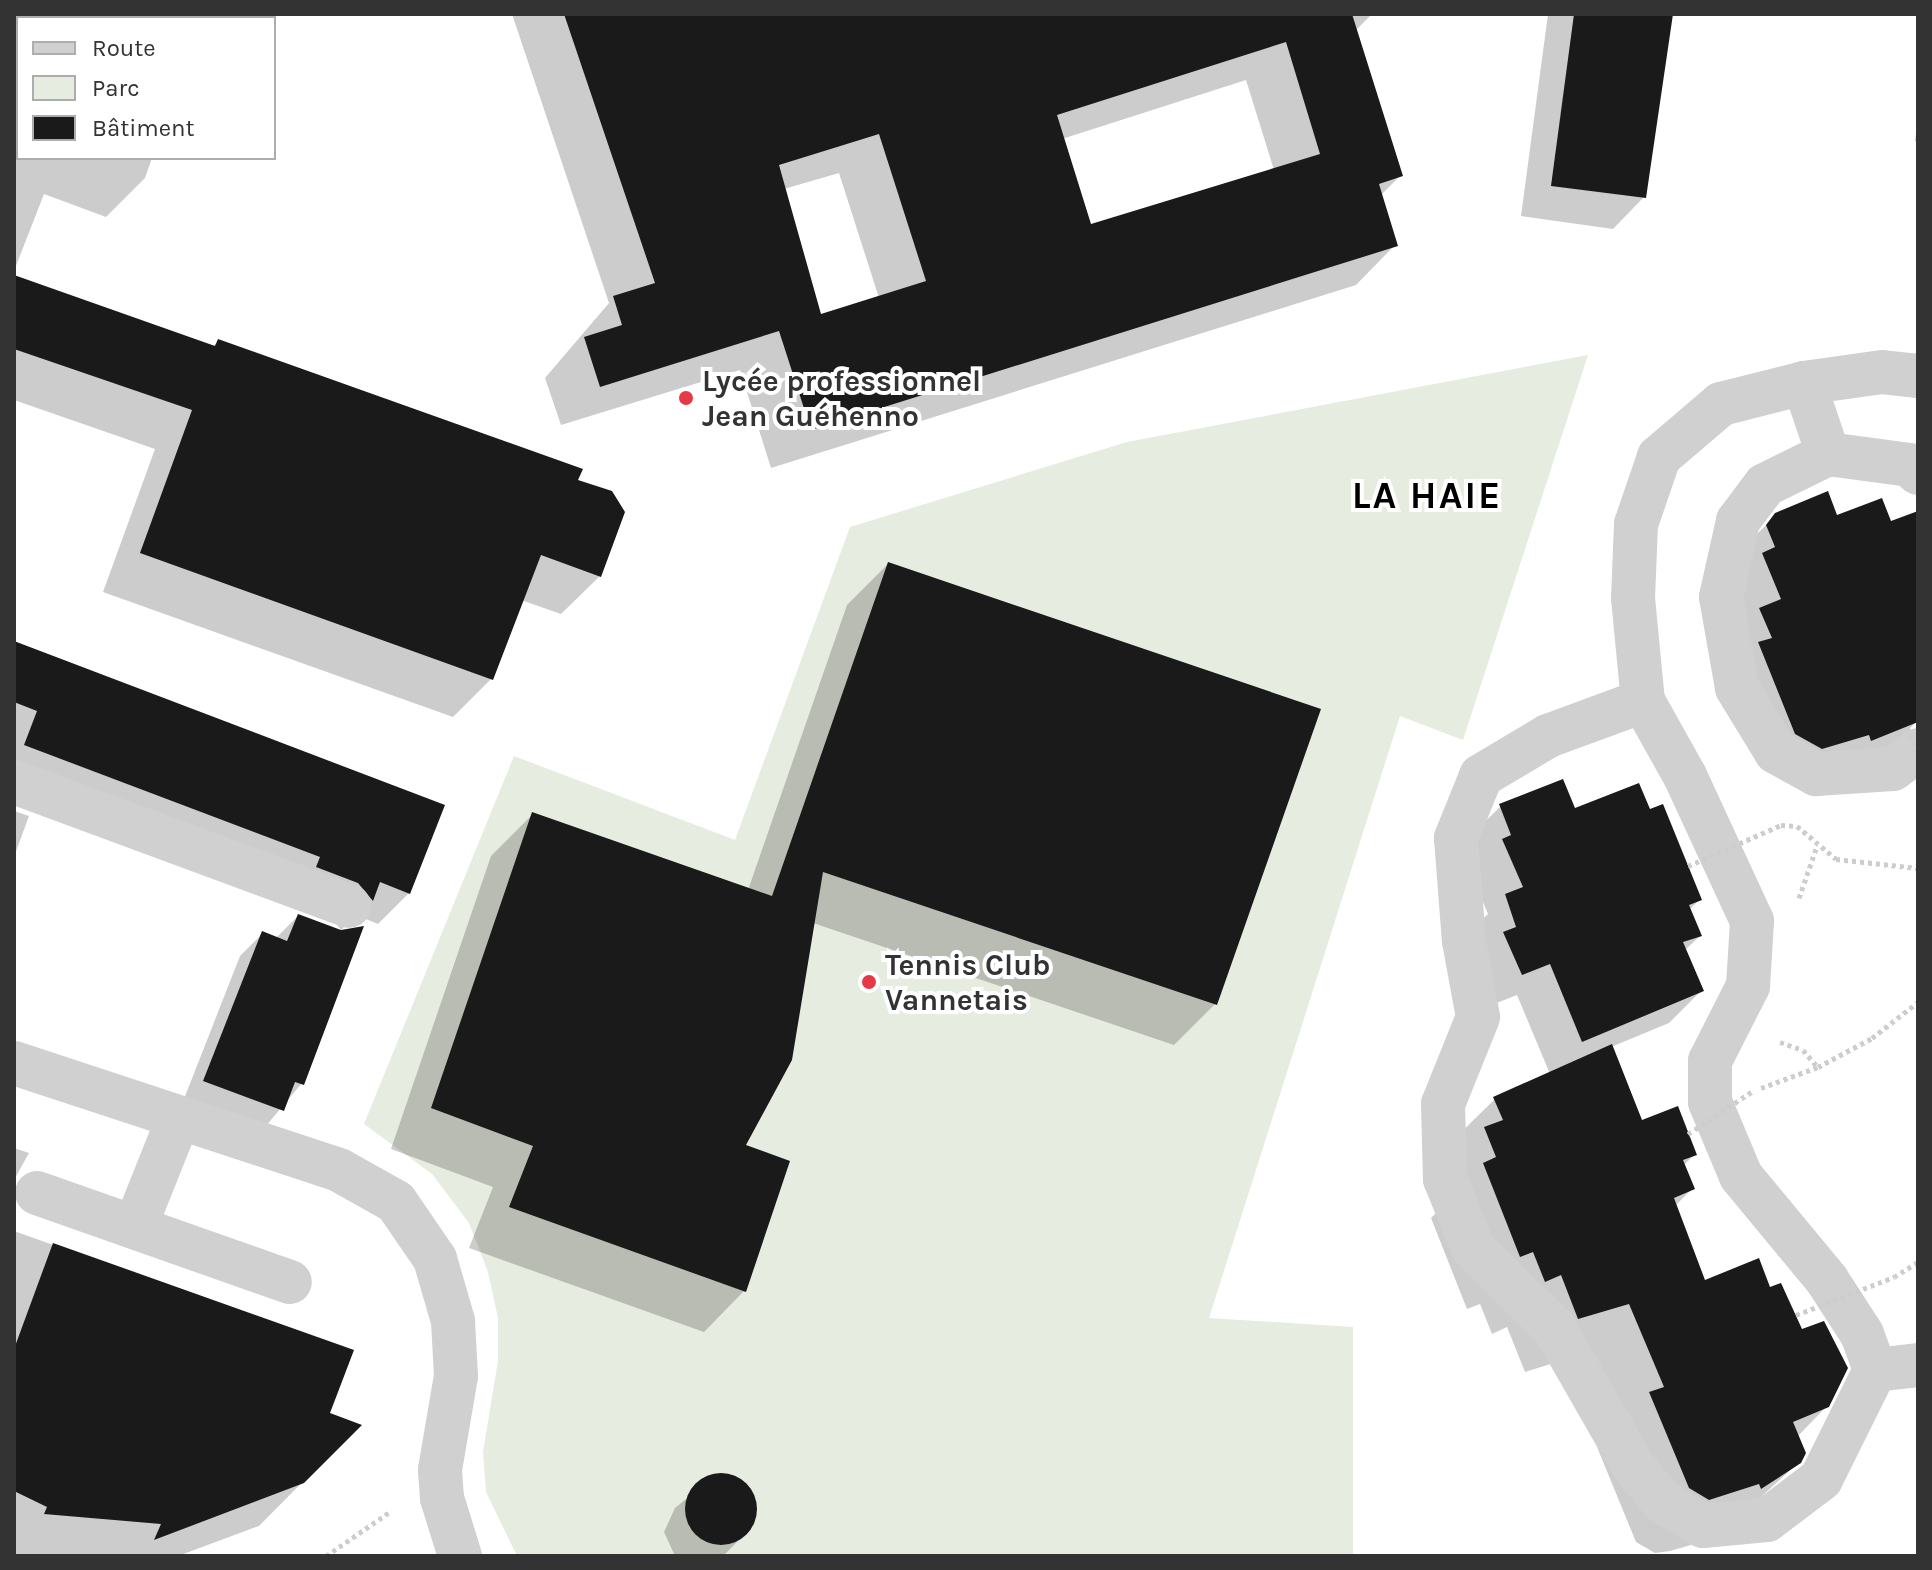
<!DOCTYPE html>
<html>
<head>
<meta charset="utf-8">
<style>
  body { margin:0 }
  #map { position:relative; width:1932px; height:1570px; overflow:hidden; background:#fff; font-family:Karla,sans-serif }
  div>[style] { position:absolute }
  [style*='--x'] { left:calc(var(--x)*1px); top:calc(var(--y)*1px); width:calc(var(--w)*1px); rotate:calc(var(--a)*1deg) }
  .green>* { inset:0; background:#e6ecdf }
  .shadow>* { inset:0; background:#0003 }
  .building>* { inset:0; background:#1a1a1a }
  .round { border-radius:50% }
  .path>* { height:5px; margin-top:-2.5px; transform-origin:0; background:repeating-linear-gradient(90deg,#cdcdcd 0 4px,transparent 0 8px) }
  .minor>* { height:44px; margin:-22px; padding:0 22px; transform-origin:22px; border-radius:22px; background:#d0d0d0 }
  .path-bridge>* { height:5px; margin-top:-2.5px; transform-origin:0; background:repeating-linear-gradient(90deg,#cdcdcd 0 4px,transparent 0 8px) }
  .dots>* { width:22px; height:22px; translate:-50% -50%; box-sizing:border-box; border:4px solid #fff; border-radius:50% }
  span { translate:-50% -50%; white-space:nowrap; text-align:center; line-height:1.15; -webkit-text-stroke:8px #fff; paint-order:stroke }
  .poi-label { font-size:30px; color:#333; font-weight:700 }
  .left { translate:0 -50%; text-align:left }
  .district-label { font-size:38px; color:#000; font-weight:700; letter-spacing:2px }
  .frame { position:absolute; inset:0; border:16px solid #333; pointer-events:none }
  .legend { position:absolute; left:16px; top:16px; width:260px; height:144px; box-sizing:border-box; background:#fff; border:2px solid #adadad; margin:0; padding:10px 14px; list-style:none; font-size:24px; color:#333 }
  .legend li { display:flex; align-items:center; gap:16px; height:40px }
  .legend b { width:40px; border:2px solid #adadad }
</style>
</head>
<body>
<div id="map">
  <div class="green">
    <i style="clip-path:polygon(1588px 355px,1463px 740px,1400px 716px,1209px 1318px,1353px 1327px,1353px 1556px,517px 1556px,486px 1492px,483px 1452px,498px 1361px,498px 1318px,488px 1272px,469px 1223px,432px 1174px,364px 1124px,514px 756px,735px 840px,850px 527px,1127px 442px)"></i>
  </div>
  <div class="shadow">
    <i style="clip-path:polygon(35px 14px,102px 14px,113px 18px,31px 18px)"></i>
    <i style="clip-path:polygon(116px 14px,208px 14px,115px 18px)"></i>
    <i style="clip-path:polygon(evenodd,512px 14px,1372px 14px,1355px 31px,1401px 175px,1380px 196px,1395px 245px,1356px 285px,771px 468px,740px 370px,561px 425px,545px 378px,609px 303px,512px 14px,1246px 80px,1274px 170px,1089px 227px,1062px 139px,1246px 80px,512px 14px,839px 173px,879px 298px,820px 316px,784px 189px,839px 173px)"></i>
    <i style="clip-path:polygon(1548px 14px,1671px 14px,1644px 197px,1613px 229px,1521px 216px)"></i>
    <i style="clip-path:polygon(18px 31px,18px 158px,152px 158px,145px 178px,106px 217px,44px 194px,14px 271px)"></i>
    <i style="clip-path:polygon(1918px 119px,1918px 142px,1915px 141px)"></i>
    <i style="clip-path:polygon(14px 277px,212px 347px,219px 341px,576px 482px,600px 576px,561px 614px,521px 600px,491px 679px,453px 717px,103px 592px,155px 449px,14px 400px)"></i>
    <i style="clip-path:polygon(1776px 515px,1890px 523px,1918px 542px,1917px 721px,1885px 754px,1763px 766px,1731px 587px,1743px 548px)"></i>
    <i style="clip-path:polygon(888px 564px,1215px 1004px,1174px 1045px,813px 923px,743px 1146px,744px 1291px,704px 1332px,469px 1248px,493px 1187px,391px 1149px,491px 856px,532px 815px,748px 890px,847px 605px)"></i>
    <i style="clip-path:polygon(14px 643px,409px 893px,378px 924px,356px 915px,341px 930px,328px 913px,14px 797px)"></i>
    <i style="clip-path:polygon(1501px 806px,1649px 811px,1700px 899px,1689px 910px,1700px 936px,1684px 951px,1701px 991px,1669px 1023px,1611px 1047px,1641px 1123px,1694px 1155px,1683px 1166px,1693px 1188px,1675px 1206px,1704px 1283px,1769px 1289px,1801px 1332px,1823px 1324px,1846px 1368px,1827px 1406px,1797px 1437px,1800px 1461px,1718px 1537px,1670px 1551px,1655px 1553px,1636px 1542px,1597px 1447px,1609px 1435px,1576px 1356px,1525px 1372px,1507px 1327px,1492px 1334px,1480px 1304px,1467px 1309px,1431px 1218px,1442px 1207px,1441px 1152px,1495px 1099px,1550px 1074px,1517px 995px,1489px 1006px,1473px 928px,1488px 914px,1471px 873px,1468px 838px)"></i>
    <i style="clip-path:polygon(14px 811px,29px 816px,14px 857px)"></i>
    <i style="clip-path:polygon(298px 916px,302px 1083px,260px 1133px,182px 1104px,240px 956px,263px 933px,276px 938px)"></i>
    <i style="clip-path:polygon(14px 1148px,29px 1153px,14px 1180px)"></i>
    <i style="clip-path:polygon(14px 1231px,351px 1351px,328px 1414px,358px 1426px,259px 1526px,178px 1556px,14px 1556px)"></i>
    <i style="clip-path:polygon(714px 1476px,745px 1483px,755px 1500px,746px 1533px,723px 1556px,675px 1556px,664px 1532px,675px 1508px)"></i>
  </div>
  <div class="building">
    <i style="clip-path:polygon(evenodd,564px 14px,1352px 14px,1403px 176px,1379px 184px,1398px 246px,811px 430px,779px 331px,600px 387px,584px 337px,622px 325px,613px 296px,655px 283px,564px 14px,1286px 42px,1320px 154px,1091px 224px,1057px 115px,1286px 42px,564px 14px,879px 134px,926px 281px,821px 314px,779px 165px,879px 134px)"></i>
    <i style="clip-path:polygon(1574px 14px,1673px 14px,1646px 198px,1551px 186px)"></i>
    <i style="clip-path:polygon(14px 275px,215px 346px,218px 339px,583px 469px,578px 480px,612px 491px,625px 512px,601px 577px,541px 555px,493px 680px,140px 553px,192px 410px,14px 349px)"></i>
    <i style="clip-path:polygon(1828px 491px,1837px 515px,1882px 498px,1891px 521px,1918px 511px,1918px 722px,1871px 741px,1869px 735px,1822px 749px,1795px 734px,1758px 642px,1772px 638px,1759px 608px,1781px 599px,1762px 553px,1775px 547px,1766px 525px,1775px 513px)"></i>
    <i style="clip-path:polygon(888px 562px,1321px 709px,1217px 1005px,823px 872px,792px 1060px,746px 1145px,790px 1161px,746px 1292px,509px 1207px,533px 1146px,431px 1108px,532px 812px,772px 896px)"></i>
    <i style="clip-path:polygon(14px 641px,445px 805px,410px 894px,380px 882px,373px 901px,358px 883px,316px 867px,320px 857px,24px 745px,37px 711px,14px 702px)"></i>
    <i style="clip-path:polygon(1563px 779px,1575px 808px,1639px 783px,1650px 809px,1663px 804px,1702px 900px,1689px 905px,1702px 936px,1683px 942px,1704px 991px,1582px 1042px,1550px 964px,1522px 975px,1503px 932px,1516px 927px,1505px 894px,1523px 887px,1502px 839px,1511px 835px,1499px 804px)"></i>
    <i style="clip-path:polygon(298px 914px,341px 930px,364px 926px,304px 1085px,295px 1082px,284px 1111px,203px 1081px,262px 931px,287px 941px)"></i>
    <i style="clip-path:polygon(1612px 1044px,1642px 1120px,1678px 1106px,1697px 1155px,1683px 1160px,1695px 1189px,1674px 1198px,1705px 1280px,1759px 1258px,1770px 1287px,1781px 1283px,1802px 1329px,1824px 1321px,1848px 1368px,1829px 1407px,1793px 1422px,1806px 1453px,1801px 1463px,1761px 1489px,1759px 1484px,1709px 1500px,1689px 1488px,1649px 1392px,1664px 1387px,1629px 1304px,1578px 1319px,1561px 1275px,1545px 1282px,1533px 1252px,1520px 1257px,1483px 1163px,1496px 1157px,1484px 1127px,1503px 1120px,1493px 1097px)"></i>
    <i style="clip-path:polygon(53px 1243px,354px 1350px,330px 1413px,362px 1425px,304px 1483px,154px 1540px,161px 1524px,44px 1514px,47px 1507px,14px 1491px,14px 1349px)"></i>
    <i class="round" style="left:685px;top:1473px;width:72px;height:72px"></i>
  </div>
  <div class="path">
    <i style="--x:1781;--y:825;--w:16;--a:4"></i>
    <i style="--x:1797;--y:826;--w:51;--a:40.2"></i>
    <i style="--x:1836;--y:859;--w:82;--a:6.3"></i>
    <i style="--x:1799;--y:898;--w:55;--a:-70.9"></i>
    <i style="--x:1780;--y:1042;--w:24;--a:19"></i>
    <i style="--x:1803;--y:1050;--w:23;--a:49"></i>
    <i style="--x:1761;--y:1088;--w:61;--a:-20.2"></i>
    <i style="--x:1818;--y:1067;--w:61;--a:-28.2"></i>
    <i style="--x:1872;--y:1038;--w:58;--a:-38"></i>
    <i style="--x:1894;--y:1277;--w:28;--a:-32"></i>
    <i style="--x:14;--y:1284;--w:43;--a:-68.2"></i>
    <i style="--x:326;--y:1556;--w:79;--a:-34.7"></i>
  </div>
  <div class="minor">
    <i style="--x:1918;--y:376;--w:36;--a:-174"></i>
    <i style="--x:1882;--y:372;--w:79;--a:172"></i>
    <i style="--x:1804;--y:383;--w:86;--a:165.8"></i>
    <i style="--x:1721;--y:404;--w:82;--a:139.5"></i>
    <i style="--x:1659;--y:457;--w:71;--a:108.9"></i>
    <i style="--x:1636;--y:524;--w:74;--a:92.3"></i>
    <i style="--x:1633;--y:598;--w:103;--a:84.5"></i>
    <i style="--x:1643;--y:701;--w:86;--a:60.8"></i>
    <i style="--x:1685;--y:776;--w:160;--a:65.2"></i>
    <i style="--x:1752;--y:921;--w:65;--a:93.5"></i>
    <i style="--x:1748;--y:986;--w:84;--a:116.9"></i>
    <i style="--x:1710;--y:1061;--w:41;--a:90"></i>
    <i style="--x:1710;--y:1102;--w:80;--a:67.3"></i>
    <i style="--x:1741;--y:1176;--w:135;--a:50.4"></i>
    <i style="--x:1827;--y:1280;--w:64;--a:57.1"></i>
    <i style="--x:1862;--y:1334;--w:38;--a:70"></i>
    <i style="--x:1875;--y:1370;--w:43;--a:-6.6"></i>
    <i style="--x:1804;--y:383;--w:75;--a:71.3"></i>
    <i style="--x:1918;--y:473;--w:11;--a:-135"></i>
    <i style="--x:1910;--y:465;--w:83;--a:-172.4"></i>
    <i style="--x:1828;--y:454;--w:70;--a:153.8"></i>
    <i style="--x:1765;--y:485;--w:45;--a:126.9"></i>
    <i style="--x:1738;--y:521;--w:78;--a:102.6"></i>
    <i style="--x:1721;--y:597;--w:92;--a:80"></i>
    <i style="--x:1737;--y:688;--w:75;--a:58.6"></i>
    <i style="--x:1776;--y:752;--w:46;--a:28.8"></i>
    <i style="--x:1816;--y:774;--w:77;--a:-3.7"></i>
    <i style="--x:1893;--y:769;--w:31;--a:-37"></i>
    <i style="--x:1643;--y:701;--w:101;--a:159.8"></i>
    <i style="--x:1548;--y:736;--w:78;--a:149.2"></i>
    <i style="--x:1481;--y:776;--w:67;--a:112"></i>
    <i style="--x:1456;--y:838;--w:103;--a:85.6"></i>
    <i style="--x:1464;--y:941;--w:77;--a:79.6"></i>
    <i style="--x:1478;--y:1017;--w:94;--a:111.9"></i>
    <i style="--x:1443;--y:1104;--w:75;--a:88.5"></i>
    <i style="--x:1445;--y:1179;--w:74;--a:67.9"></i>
    <i style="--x:1473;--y:1248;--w:115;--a:44.6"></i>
    <i style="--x:1555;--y:1329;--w:159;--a:60.2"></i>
    <i style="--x:1634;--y:1467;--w:44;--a:50.5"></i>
    <i style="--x:1662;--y:1501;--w:48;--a:31.4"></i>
    <i style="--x:1703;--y:1526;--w:64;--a:-5.4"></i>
    <i style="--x:1767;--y:1520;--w:68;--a:-37.2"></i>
    <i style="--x:1821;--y:1479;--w:122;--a:-63.6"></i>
    <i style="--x:14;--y:782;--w:357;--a:20.3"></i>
    <i style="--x:14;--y:1063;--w:342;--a:18.2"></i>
    <i style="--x:339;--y:1170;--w:65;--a:29.3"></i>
    <i style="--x:396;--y:1202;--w:69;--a:55.6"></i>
    <i style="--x:435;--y:1259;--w:65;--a:73.8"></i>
    <i style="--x:453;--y:1321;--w:55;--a:86.9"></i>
    <i style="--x:456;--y:1376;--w:95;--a:99.7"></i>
    <i style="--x:440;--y:1470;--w:28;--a:86"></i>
    <i style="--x:442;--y:1498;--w:61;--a:72.8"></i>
    <i style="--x:37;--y:1193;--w:268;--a:19.4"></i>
    <i style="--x:135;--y:1227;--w:118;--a:-68.2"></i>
  </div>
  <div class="path-bridge">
    <i style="--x:1907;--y:727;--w:29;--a:68"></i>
    <i style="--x:1688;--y:866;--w:102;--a:-23.8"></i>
    <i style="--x:1688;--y:1134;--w:78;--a:-33.5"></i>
    <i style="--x:1796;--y:1315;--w:105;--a:-21.2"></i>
  </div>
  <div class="dots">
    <i style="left:686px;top:398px;background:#e63946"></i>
    <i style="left:869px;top:982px;background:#e63946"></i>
  </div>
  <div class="poi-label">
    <span class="left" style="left:702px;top:398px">Lycée professionnel<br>Jean Guéhenno</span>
    <span class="left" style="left:885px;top:982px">Tennis Club<br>Vannetais</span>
  </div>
  <div class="district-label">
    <span style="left:1427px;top:496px">LA HAIE</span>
  </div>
  <div class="frame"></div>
  <ul class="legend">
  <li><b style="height:10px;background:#d0d0d0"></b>Route</li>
  <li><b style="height:22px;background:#e6ecdf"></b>Parc</li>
  <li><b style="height:22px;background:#1a1a1a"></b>Bâtiment</li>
  </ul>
</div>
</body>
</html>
